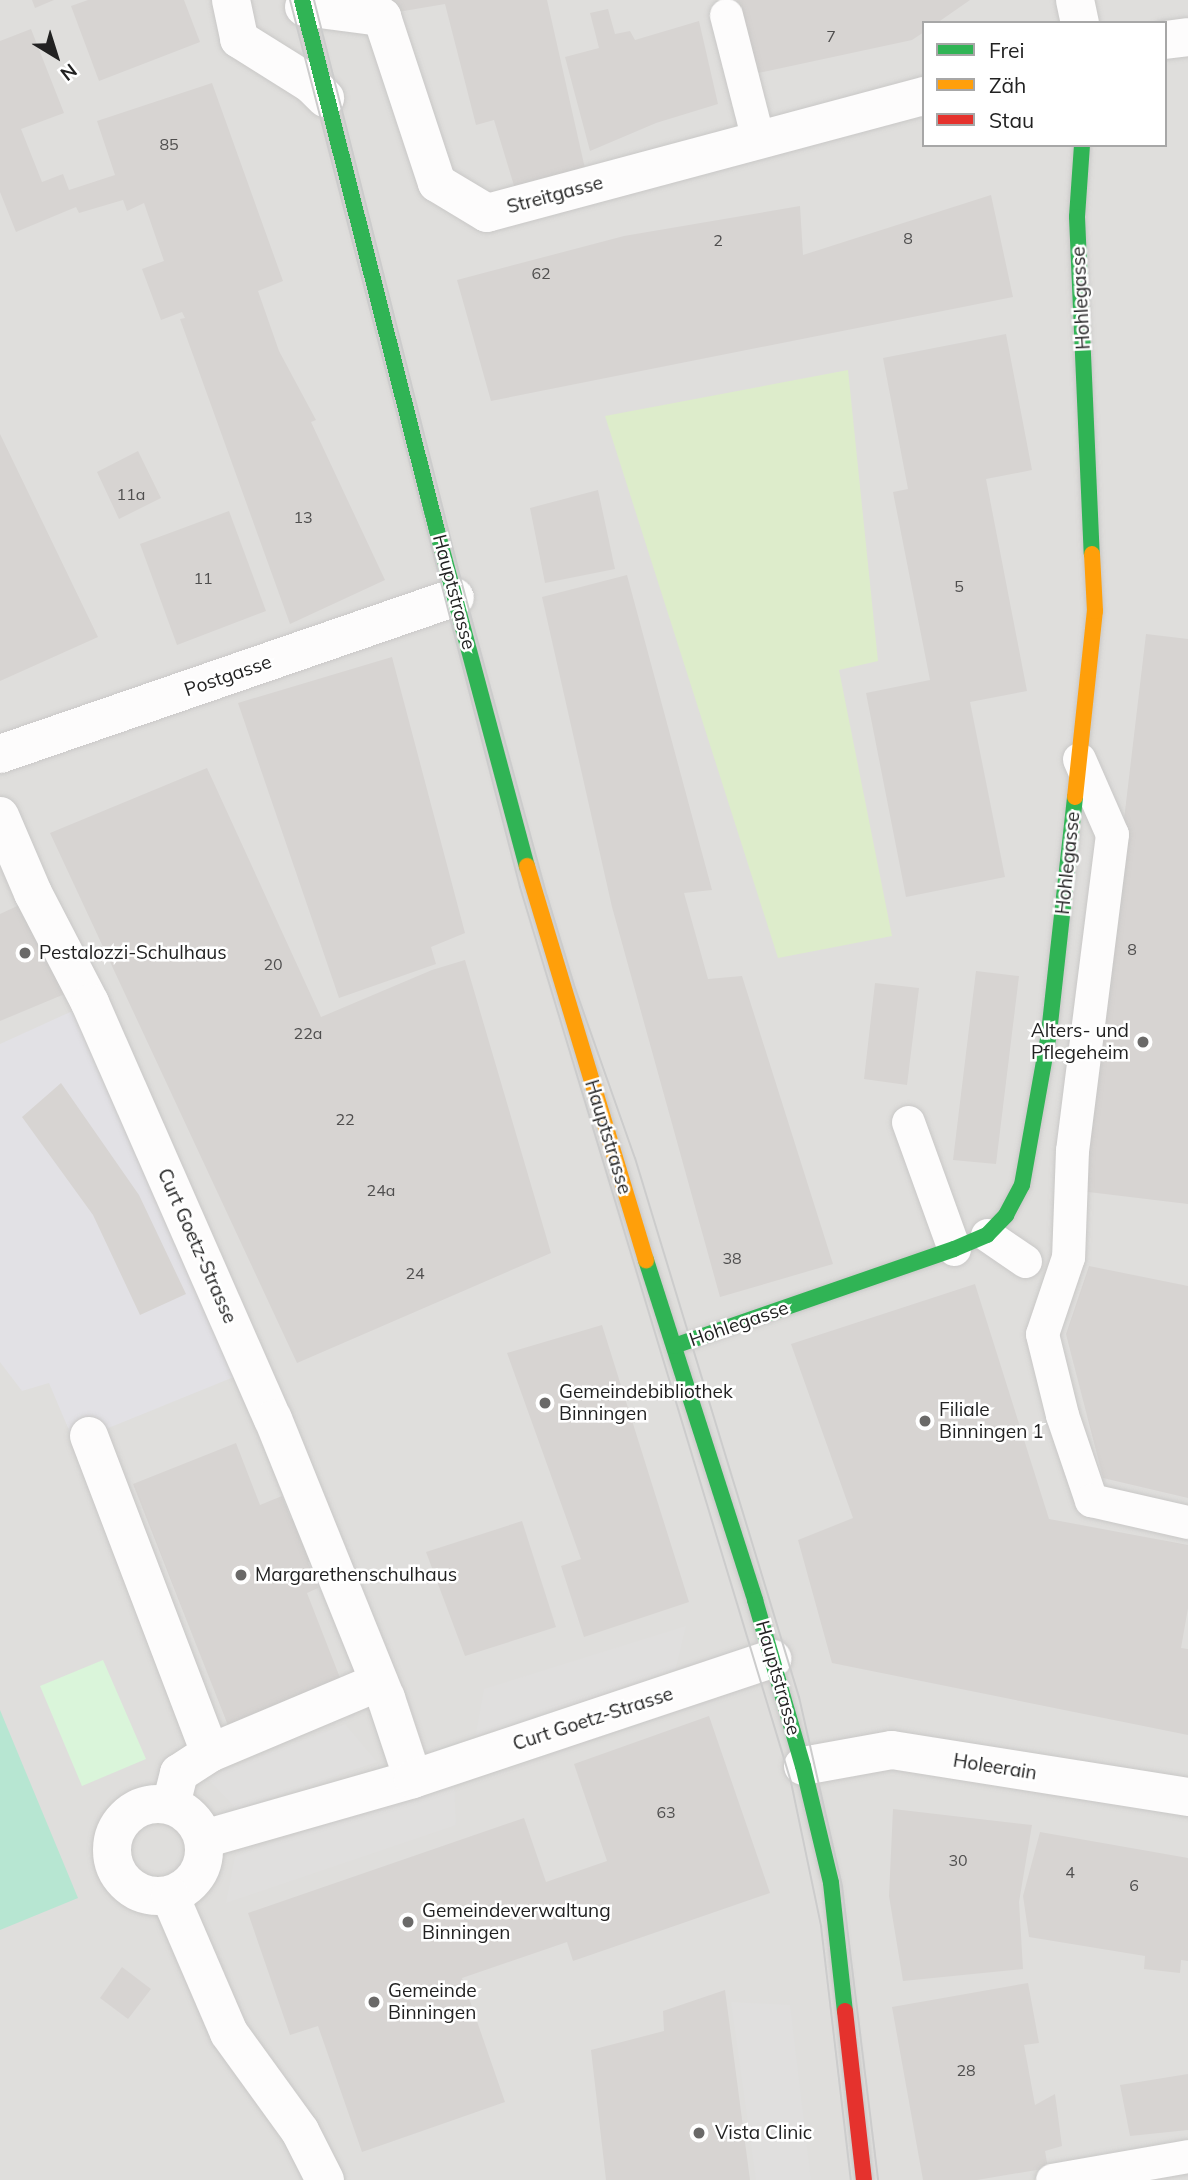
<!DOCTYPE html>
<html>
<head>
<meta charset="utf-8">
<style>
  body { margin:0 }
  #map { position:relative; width:1188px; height:2180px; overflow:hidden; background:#f0eeeb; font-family:Mulish,sans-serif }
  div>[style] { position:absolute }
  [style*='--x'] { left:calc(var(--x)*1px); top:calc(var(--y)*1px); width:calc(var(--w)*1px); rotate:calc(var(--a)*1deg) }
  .residential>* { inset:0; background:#dfdedc }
  .grass>* { inset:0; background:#ddeccb }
  .park>* { inset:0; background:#daf5da }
  .pitch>* { inset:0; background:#b7e6d2 }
  .parking>* { inset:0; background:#e0dfde }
  .plaza>* { inset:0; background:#e2e1e5 }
  .building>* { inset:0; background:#d7d4d2 }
  .roads { filter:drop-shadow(0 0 2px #c9c8c7) drop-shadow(0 0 2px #c9c8c7) }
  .lane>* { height:33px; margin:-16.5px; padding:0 16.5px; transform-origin:16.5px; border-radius:16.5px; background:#fdfcfc }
  .street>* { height:38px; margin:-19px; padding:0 19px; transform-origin:19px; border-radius:19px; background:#fdfcfc }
  .street>.ring { margin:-19px; padding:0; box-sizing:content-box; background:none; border:38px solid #fdfcfc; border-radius:50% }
  .fast>* { height:16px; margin:-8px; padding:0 8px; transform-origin:8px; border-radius:8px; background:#30b455 }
  .slow>* { height:16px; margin:-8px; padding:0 8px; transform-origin:8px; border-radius:8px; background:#ff9f0a }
  .jam>* { height:16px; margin:-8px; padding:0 8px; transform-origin:8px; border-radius:8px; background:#e5322d }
  .tram>* { height:2px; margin:-1px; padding:0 1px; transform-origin:1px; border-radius:1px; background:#ccc }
  .dots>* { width:19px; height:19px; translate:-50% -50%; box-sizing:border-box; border:4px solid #fff; border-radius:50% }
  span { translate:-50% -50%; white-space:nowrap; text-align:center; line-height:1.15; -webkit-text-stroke:5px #fff; paint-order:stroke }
  .number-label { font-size:16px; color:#4f4e4e }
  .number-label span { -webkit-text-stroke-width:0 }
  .street-label { font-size:19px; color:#222 }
  .poi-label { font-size:19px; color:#222 }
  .left { translate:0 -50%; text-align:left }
  .right { translate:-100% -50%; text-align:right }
  .legend { position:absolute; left:922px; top:21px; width:245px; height:126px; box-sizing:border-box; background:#fff; border:2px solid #a7a7a7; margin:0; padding:9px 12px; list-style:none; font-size:21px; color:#222 }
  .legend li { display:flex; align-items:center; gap:14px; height:35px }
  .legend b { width:35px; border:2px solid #a7a7a7 }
  .north { position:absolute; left:21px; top:21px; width:70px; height:70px; -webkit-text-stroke:5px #fff; paint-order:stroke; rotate:142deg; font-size:19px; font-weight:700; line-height:28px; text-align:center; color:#222 }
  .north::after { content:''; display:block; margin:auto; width:24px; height:32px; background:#222; clip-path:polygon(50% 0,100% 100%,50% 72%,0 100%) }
</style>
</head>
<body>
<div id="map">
  <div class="residential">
    <i style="clip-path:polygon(evenodd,0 0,1188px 0,1188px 2180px,0 2180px,0 0,924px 23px,1165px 23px,1165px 145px,924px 145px,924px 23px)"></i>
  </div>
  <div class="grass">
    <i style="clip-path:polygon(848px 370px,878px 661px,839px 670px,892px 936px,778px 958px,605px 416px)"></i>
  </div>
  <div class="park">
    <i style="clip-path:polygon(103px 1660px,146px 1759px,82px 1786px,40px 1686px)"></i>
  </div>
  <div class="pitch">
    <i style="clip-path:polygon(0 1710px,78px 1898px,0 1930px)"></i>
  </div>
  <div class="parking">
    <i style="clip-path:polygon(686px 1626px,674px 1675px,474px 1744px,484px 1689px)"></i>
    <i style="clip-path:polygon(345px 1724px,377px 1762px,237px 1809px,206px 1777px)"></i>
    <i style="clip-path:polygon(454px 1780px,456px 1825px,226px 1903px,235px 1856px)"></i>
    <i style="clip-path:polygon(731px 2002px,790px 2005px,811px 2180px,756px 2180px)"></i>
  </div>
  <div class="plaza">
    <i style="clip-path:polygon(90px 1003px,251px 1370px,74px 1442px,49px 1383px,22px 1391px,0 1362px,0 1044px)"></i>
  </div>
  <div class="building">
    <i style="clip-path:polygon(32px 0,54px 0,35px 8px)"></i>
    <i style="clip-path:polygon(88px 0,184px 0,200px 42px,99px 81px,71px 6px)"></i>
    <i style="clip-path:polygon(389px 0,547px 0,586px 173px,515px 189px,494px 120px,476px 125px,445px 4px,392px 13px)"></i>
    <i style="clip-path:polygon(737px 0,970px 0,937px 23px,924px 23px,924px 32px,912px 40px,754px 74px)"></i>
    <i style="clip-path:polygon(608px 9px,615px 34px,630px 31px,635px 40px,699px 21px,718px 104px,656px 123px,590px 151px,565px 57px,599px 48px,590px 13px)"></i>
    <i style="clip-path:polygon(31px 29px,64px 113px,21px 129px,42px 182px,63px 174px,69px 190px,115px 175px,97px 121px,212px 83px,283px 281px,258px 291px,279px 351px,316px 420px,311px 422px,385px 580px,290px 624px,180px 319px,185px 318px,182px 312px,161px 320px,142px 269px,164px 261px,144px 203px,127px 211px,123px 200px,79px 213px,76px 207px,16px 232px,0 192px,0 41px)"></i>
    <i style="clip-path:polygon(991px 195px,1013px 297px,491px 401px,457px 280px,624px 236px,800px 206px,803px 255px)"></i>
    <i style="clip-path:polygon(1006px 334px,1032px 470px,986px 479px,1027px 691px,970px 702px,1005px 877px,906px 897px,866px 693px,930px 680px,893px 492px,908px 489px,883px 358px)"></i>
    <i style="clip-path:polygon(0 434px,98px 637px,0 681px)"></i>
    <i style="clip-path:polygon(138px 451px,161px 498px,119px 519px,97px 472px)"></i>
    <i style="clip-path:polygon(598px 490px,615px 569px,545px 583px,530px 508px)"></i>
    <i style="clip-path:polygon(229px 511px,266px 611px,177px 645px,140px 544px)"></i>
    <i style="clip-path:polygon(627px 575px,712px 890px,684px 893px,708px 979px,742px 976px,833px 1264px,720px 1297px,612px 907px,542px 597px)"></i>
    <i style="clip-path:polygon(1146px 634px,1188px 639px,1188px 1204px,1080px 1191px)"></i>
    <i style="clip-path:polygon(392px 657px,465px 933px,431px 947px,436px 964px,339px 998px,238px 703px)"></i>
    <i style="clip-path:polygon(207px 768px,321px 1017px,432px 970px,465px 960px,551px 1253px,297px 1363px,50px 833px)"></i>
    <i style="clip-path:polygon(28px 901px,67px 993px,0 1021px,0 914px)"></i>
    <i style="clip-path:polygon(976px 971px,1019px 976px,996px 1164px,953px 1160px)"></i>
    <i style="clip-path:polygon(875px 983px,919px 988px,907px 1085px,864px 1079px)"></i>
    <i style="clip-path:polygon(61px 1083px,139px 1195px,186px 1294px,140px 1315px,93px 1215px,22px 1117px)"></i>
    <i style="clip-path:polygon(1089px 1266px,1188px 1286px,1188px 1498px,1103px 1478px,1066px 1334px)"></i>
    <i style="clip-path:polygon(975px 1284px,1049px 1519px,1188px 1545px,1188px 1608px,1181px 1648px,1188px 1649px,1188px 1735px,832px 1663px,798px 1540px,853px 1518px,791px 1344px)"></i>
    <i style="clip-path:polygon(602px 1325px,689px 1602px,584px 1637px,561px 1566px,581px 1559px,507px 1353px)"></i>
    <i style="clip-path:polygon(236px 1443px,260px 1505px,282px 1496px,291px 1519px,305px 1521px,318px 1552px,308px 1562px,318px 1588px,307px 1593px,342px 1683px,229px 1728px,133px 1484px)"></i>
    <i style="clip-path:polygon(522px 1521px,556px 1627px,465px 1656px,426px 1552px)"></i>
    <i style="clip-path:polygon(709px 1716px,770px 1893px,573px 1961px,567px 1942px,462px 1978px,505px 2102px,362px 2152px,318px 2026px,290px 2035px,248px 1913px,524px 1818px,546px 1882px,607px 1861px,574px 1764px)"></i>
    <i style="clip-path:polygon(893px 1809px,1032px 1825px,1019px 1902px,1023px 1969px,903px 1981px,889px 1896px)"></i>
    <i style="clip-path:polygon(1040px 1832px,1188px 1858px,1188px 1961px,1181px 1960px,1180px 1973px,1144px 1969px,1145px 1956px,1029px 1937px,1023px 1896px)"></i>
    <i style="clip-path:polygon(122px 1967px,151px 1989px,128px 2019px,100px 1998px)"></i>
    <i style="clip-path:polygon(1028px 1983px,1039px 2043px,1024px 2045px,1035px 2105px,1055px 2094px,1062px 2146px,1045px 2151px,1048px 2168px,977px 2180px,923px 2180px,892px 2007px)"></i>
    <i style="clip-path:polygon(725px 1990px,750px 2180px,606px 2180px,591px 2050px,664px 2031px,663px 2011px)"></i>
    <i style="clip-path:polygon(1188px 2074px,1188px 2130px,1130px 2136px,1120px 2085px)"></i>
  </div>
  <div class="roads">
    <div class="lane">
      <i style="--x:726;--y:15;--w:129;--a:75.6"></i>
      <i style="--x:1079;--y:759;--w:82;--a:66.3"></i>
      <i style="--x:1112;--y:834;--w:319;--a:97.2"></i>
      <i style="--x:1072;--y:1150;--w:107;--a:92.1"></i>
      <i style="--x:1068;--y:1257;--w:81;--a:108.7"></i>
      <i style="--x:1042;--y:1334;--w:83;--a:76.1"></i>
      <i style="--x:1062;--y:1415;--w:90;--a:71.2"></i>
      <i style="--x:1091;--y:1500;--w:99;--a:12.8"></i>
      <i style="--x:908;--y:1122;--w:135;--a:70.1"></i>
      <i style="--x:987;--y:1235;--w:46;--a:34.4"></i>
      <i style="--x:1052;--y:2180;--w:138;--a:-10"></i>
    </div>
    <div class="street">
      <i style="--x:231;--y:0;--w:40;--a:78"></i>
      <i style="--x:239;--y:39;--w:85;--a:32"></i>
      <i style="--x:311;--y:84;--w:20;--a:45"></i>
      <i style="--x:1075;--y:0;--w:24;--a:78"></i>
      <i style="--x:304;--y:7;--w:79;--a:7.3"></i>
      <i style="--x:382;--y:17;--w:175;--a:71.7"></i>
      <i style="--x:437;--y:183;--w:58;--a:31"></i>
      <i style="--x:487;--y:213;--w:452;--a:-15"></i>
      <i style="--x:1165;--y:40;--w:23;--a:-7"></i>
      <i style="--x:0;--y:754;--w:481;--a:-19"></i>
      <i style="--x:0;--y:816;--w:84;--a:66.8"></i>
      <i style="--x:33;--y:893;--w:124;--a:62.6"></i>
      <i style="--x:90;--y:1003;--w:454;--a:66.3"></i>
      <i style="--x:273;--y:1419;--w:301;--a:68"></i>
      <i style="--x:386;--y:1698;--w:85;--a:71.6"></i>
      <i style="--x:89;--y:1436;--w:339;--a:69.1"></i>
      <i style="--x:210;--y:1753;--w:37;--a:147"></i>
      <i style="--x:179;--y:1773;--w:33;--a:104"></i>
      <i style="--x:210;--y:1753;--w:183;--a:-22.8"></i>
      <i style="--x:803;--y:1766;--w:90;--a:-10.2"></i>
      <i style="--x:892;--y:1750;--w:300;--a:9"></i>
      <i class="ring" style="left:112px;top:1804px;width:54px;height:54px"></i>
      <i style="--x:204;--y:1839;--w:217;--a:-16"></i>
      <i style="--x:413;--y:1779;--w:379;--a:-18.5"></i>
      <i style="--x:170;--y:1896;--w:149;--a:66.7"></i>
      <i style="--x:229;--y:2033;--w:121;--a:54.1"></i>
      <i style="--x:300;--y:2131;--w:55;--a:63"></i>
    </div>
    <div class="fast">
      <i style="--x:302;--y:0;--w:548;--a:75.74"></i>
      <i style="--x:437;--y:531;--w:347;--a:75"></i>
      <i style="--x:1082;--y:145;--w:72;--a:94"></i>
      <i style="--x:1077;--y:217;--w:337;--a:87.5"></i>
      <i style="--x:646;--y:1260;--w:357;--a:72.2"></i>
      <i style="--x:755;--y:1600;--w:173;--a:73.9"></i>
      <i style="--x:803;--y:1766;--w:120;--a:76.5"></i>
      <i style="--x:831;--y:1883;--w:129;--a:83.8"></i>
      <i style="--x:674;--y:1346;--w:296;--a:-19.1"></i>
      <i style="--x:954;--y:1249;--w:36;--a:-23"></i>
      <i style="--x:987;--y:1235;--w:28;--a:-46"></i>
      <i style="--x:1006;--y:1215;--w:34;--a:-62"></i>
      <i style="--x:1022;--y:1185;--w:154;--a:-79.9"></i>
      <i style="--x:1049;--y:1033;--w:237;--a:-83.7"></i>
    </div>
    <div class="slow">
      <i style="--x:1075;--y:797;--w:187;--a:-83.9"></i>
      <i style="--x:1095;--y:611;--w:57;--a:-93"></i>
      <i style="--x:527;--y:866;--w:412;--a:73.2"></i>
    </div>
    <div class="jam">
      <i style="--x:845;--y:2011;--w:170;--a:83.6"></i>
    </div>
  </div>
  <div class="tram">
    <i style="--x:290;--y:0;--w:916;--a:75.46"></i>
    <i style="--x:520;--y:887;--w:935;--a:73.15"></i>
    <i style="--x:791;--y:1782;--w:147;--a:78.2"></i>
    <i style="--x:821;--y:1926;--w:256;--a:83.3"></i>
    <i style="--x:314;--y:0;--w:591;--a:75.8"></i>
    <i style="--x:459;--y:573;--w:335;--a:74.8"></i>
    <i style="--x:547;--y:896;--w:96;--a:73.1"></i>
    <i style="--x:575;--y:988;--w:180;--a:70.6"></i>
    <i style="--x:635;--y:1158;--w:563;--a:73.08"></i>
    <i style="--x:799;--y:1697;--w:194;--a:77.2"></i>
    <i style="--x:842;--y:1886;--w:296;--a:83"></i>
  </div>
  <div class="dots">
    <i style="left:25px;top:953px;background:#6a6968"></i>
    <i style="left:1143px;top:1042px;background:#6a6968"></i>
    <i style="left:545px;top:1403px;background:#6a6968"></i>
    <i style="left:925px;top:1421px;background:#6a6968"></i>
    <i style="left:241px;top:1575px;background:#6a6968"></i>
    <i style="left:408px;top:1922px;background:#6a6968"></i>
    <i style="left:374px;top:2002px;background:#6a6968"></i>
    <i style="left:699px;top:2133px;background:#6a6968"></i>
  </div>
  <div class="number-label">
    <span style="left:831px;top:36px">7</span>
    <span style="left:169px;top:144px">85</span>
    <span style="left:908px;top:238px">8</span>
    <span style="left:718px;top:240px">2</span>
    <span style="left:541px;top:273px">62</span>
    <span style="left:131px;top:494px">11a</span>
    <span style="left:303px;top:517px">13</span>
    <span style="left:203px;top:578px">11</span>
    <span style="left:959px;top:586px">5</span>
    <span style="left:1132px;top:949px">8</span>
    <span style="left:273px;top:964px">20</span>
    <span style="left:308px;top:1033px">22a</span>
    <span style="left:345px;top:1119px">22</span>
    <span style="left:381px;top:1190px">24a</span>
    <span style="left:732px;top:1258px">38</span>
    <span style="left:415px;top:1273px">24</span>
    <span style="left:666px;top:1812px">63</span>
    <span style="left:958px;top:1860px">30</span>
    <span style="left:1070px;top:1872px">4</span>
    <span style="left:1134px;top:1885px">6</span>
    <span style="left:966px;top:2070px">28</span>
  </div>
  <div class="street-label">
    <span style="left:555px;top:195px;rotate:-15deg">Streitgasse</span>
    <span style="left:1081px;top:298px;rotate:-93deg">Hohlegasse</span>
    <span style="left:454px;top:592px;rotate:75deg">Hauptstrasse</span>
    <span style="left:228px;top:676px;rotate:-19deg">Postgasse</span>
    <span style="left:1068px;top:863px;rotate:-84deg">Hohlegasse</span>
    <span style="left:608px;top:1137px;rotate:73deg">Hauptstrasse</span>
    <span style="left:197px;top:1246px;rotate:66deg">Curt Goetz-Strasse</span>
    <span style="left:739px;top:1324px;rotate:-19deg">Hohlegasse</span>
    <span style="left:778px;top:1678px;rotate:74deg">Hauptstrasse</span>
    <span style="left:593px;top:1719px;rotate:-18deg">Curt Goetz-Strasse</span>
    <span style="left:995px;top:1767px;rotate:9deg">Holeerain</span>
  </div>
  <div class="poi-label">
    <span class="left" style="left:39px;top:953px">Pestalozzi-Schulhaus</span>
    <span class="right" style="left:1129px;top:1042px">Alters- und<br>Pflegeheim</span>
    <span class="left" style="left:559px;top:1403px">Gemeindebibliothek<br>Binningen</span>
    <span class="left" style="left:939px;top:1421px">Filiale<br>Binningen 1</span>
    <span class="left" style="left:255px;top:1575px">Margarethenschulhaus</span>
    <span class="left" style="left:422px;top:1922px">Gemeindeverwaltung<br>Binningen</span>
    <span class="left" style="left:388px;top:2002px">Gemeinde<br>Binningen</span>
    <span class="left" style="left:715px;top:2133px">Vista Clinic</span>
  </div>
  <ul class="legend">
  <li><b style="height:9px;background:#30b455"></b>Frei</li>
  <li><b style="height:9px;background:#ff9f0a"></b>Zäh</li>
  <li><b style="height:9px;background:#e5322d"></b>Stau</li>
  </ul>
  <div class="north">N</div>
</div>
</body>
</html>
